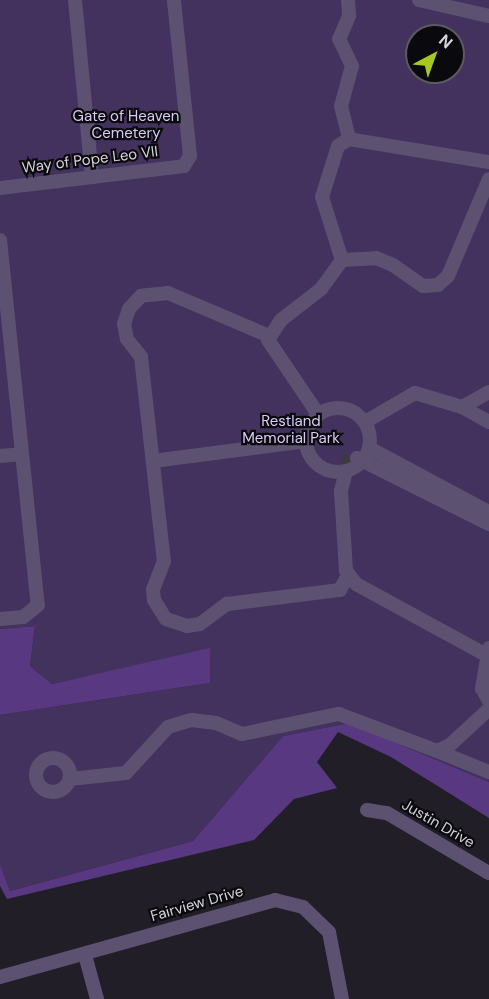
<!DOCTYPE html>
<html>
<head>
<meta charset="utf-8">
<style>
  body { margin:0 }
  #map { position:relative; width:489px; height:999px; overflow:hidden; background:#221e28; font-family:"DM Sans",sans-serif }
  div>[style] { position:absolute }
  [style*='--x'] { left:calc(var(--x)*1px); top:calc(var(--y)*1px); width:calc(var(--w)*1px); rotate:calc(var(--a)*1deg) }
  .green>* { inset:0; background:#44325e }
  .forest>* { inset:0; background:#583881 }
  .minor-tunnel>* { height:14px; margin-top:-7px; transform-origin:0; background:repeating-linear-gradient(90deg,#3d3943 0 14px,transparent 0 21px) }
  .minor>* { height:14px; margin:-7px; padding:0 7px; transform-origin:7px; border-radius:7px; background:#5d5171 }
  .minor>.ring { margin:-7px; padding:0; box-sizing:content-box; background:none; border:14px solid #5d5171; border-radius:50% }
  span { translate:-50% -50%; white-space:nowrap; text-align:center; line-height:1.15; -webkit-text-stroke:4.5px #0a090d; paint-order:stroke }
  .park-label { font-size:15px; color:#dacbf5 }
  .street-label { font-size:15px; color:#d6d4db }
  .north { position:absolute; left:405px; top:24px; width:60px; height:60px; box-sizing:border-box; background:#0a090d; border:2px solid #5c5a5f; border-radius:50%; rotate:41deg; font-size:16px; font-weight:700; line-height:24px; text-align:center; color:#d6d4db }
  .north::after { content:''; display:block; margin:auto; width:21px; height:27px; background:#a6c822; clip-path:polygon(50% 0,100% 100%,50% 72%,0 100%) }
</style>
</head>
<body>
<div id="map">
  <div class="green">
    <i style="clip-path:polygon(evenodd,0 0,489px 0,489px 782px,349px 723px,283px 736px,193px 841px,10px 891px,0 864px,0 715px,210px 683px,210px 649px,52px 684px,30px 666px,35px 626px,0 629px,0 0,417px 36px,453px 36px,453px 72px,417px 72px,417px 36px)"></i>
  </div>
  <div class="forest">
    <i style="clip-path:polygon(35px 626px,30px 666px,52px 684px,210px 648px,210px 683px,0 715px,0 629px)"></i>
    <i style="clip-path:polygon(349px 723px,489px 782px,489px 818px,391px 757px,338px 732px,317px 762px,337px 788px,294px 799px,254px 840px,7px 899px,0 886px,0 864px,10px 891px,193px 841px,283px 736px)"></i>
  </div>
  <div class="minor-tunnel">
    <i style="--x:342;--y:462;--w:9;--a:-13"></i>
  </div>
  <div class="minor">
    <i style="--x:75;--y:0;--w:178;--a:84.5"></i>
    <i style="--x:348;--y:0;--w:16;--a:86"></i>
    <i style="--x:349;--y:16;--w:25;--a:113"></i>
    <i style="--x:339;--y:39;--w:30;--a:64"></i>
    <i style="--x:352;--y:66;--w:41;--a:105.4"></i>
    <i style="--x:341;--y:106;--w:34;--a:76"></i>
    <i style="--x:419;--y:0;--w:72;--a:12.9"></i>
    <i style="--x:489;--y:162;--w:142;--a:-170.7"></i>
    <i style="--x:349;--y:139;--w:13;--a:148"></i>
    <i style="--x:338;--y:146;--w:53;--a:107.4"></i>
    <i style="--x:322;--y:197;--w:66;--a:72.4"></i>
    <i style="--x:342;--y:260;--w:34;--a:-3"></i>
    <i style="--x:376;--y:258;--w:18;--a:22"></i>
    <i style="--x:393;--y:265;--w:37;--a:35"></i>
    <i style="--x:423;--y:286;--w:15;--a:-4"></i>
    <i style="--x:438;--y:285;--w:13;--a:-42"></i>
    <i style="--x:448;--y:276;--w:105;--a:-67.1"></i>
    <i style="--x:0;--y:188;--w:185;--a:-6.8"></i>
    <i style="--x:184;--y:166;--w:12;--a:-59"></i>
    <i style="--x:190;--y:156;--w:157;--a:-95.9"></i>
    <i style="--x:0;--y:240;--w:367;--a:84.1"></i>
    <i style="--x:38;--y:605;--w:19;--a:141"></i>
    <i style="--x:23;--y:617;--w:23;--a:175"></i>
    <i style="--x:269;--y:336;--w:110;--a:-156.9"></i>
    <i style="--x:168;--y:293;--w:27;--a:174"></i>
    <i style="--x:141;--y:296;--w:18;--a:133"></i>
    <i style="--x:129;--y:309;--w:16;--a:108"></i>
    <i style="--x:124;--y:324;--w:15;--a:79"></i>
    <i style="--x:127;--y:339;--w:23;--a:52"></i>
    <i style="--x:141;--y:357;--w:205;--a:83.6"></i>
    <i style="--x:164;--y:561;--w:30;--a:111"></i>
    <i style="--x:153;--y:589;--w:11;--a:85"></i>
    <i style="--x:154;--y:600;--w:22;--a:58"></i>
    <i style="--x:166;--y:619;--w:22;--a:18"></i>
    <i style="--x:187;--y:626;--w:13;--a:-9"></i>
    <i style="--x:200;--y:624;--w:34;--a:-37"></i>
    <i style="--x:227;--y:604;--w:114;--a:-7.1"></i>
    <i style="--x:340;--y:590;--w:18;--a:-61"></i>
    <i style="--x:462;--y:407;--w:31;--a:-29"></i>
    <i class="ring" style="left:306px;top:408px;width:50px;height:50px"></i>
    <i style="--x:318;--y:414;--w:89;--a:-124"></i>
    <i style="--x:268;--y:340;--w:24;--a:-57"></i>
    <i style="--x:281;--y:320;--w:51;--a:-37.8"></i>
    <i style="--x:321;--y:289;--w:36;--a:-54"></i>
    <i style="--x:365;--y:422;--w:58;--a:-30.1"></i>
    <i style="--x:415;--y:393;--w:49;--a:16.6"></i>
    <i style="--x:462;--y:407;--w:31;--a:29"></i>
    <i style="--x:369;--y:448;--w:136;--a:28.1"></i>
    <i style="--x:0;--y:456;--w:21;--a:-5"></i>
    <i style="--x:357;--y:458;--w:148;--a:26.6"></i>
    <i style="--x:153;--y:461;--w:154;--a:-7.4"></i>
    <i style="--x:346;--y:471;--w:21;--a:104"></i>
    <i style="--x:341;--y:491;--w:80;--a:86.4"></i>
    <i style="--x:346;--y:571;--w:16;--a:52"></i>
    <i style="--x:356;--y:584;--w:148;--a:28.6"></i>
    <i style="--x:489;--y:648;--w:41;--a:99.9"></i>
    <i style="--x:482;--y:688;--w:15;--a:62"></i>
    <i style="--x:437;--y:751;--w:56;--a:22"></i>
    <i class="ring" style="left:36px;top:758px;width:20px;height:20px"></i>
    <i style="--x:70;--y:779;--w:56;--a:-6.1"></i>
    <i style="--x:126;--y:773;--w:62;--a:-47.6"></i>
    <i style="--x:168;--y:727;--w:24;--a:-17"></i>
    <i style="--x:191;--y:720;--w:25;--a:7"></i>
    <i style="--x:216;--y:723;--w:28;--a:23"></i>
    <i style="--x:242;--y:734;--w:99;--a:-11.7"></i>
    <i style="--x:339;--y:714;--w:105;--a:20.7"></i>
    <i style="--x:437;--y:751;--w:14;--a:-25"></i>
    <i style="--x:450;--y:745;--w:53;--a:-42.7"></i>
    <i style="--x:367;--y:810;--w:20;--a:9"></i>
    <i style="--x:387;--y:813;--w:118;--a:30.5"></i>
    <i style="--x:85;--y:955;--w:46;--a:74.7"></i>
    <i style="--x:0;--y:977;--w:286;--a:-15.6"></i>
    <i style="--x:275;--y:900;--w:29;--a:14"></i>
    <i style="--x:303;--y:907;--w:36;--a:44"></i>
    <i style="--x:329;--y:932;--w:68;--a:79"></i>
  </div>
  <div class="park-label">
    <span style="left:126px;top:125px">Gate of Heaven<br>Cemetery</span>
    <span style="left:291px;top:430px">Restland<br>Memorial Park</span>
  </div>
  <div class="street-label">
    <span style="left:90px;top:160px;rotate:-7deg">Way of Pope Leo VII</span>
    <span style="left:438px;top:824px;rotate:30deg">Justin Drive</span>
    <span style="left:197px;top:904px;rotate:-16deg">Fairview Drive</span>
  </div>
  <div class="north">N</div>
</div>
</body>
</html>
